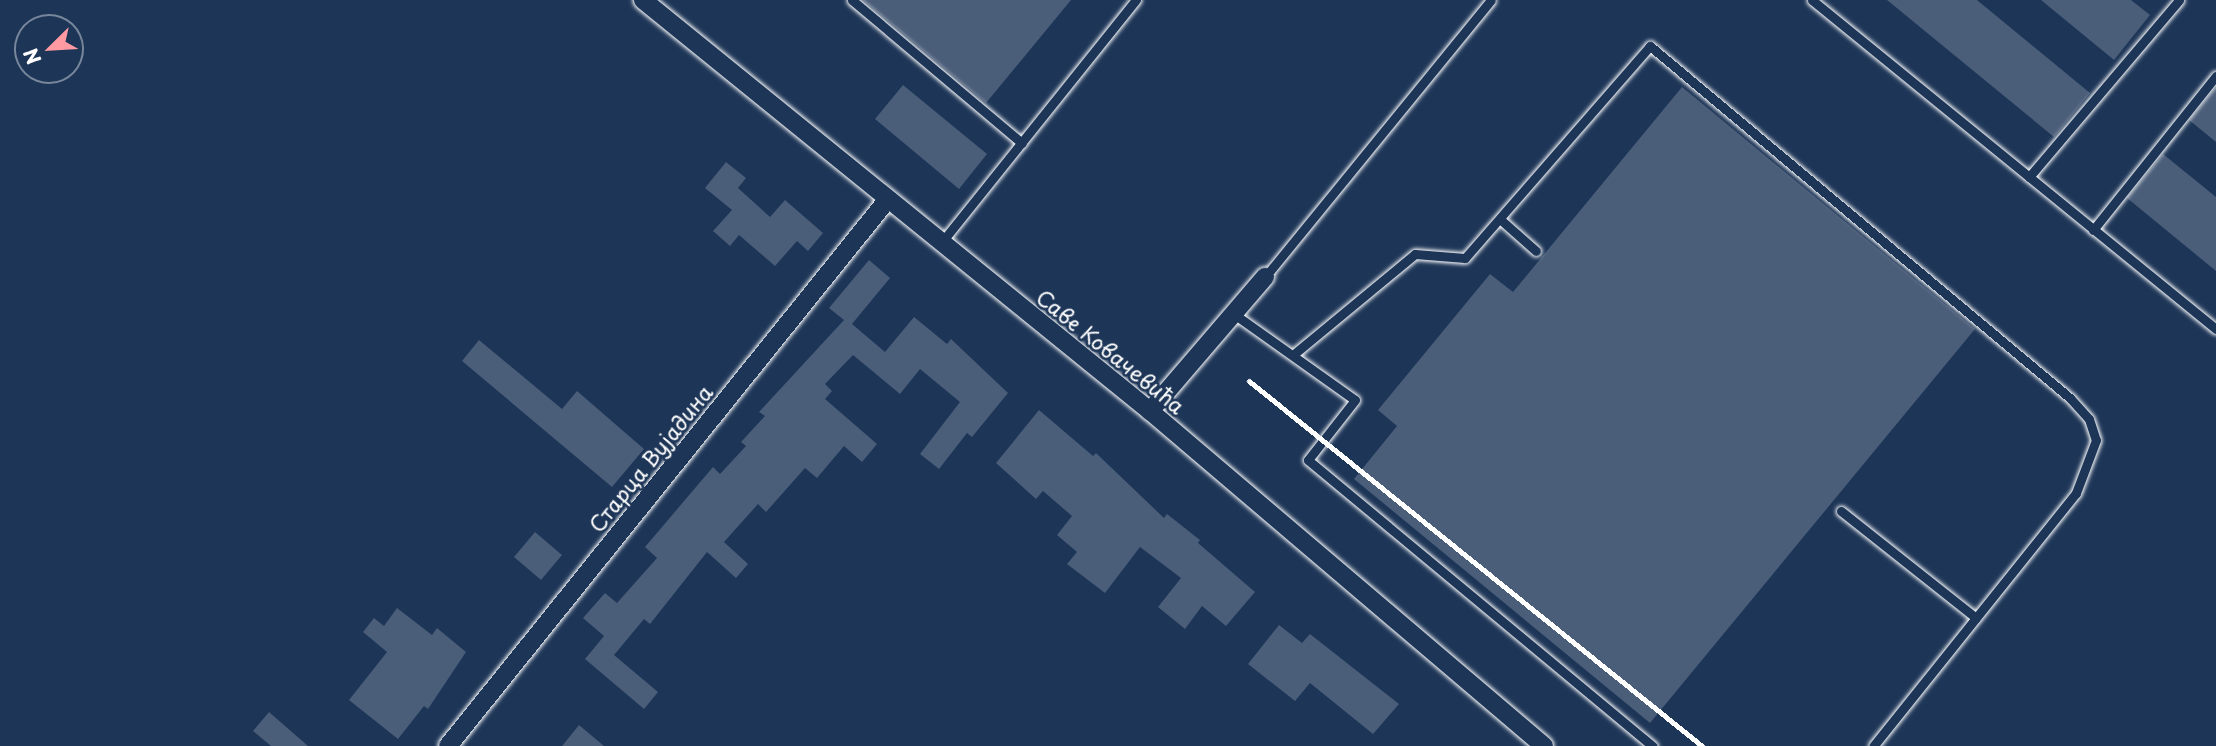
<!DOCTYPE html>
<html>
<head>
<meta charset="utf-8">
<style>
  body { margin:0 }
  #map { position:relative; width:2216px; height:746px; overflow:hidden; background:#1d3557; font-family:"Playpen Sans",sans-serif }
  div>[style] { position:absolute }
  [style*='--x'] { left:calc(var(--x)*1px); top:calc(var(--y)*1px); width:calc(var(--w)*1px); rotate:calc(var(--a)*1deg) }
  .building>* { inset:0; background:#4a5d79 }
  .roads { filter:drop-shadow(0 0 2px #fff) drop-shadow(0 0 2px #fff) }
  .lane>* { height:9px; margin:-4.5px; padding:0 4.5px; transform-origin:4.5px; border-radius:4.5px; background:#1d3557 }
  .street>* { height:18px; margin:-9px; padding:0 9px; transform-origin:9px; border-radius:9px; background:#1d3557 }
  .rail>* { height:5px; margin:-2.5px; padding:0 2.5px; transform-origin:2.5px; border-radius:2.5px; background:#fff }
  span { translate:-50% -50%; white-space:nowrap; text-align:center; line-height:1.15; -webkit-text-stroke:5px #1d3557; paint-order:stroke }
  .street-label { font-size:21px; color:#fff }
  .north { position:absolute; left:14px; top:14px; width:70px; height:70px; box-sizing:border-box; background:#1d3557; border:2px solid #77869a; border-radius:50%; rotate:246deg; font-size:19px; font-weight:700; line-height:28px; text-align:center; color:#fff }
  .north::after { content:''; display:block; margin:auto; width:24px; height:32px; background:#ff9aa2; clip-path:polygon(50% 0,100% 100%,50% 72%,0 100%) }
</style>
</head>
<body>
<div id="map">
  <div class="building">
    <i style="clip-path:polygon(863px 0,1071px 0,986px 103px)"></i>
    <i style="clip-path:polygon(1887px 0,1977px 0,2090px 93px,2054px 137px)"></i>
    <i style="clip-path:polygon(2041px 0,2131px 0,2150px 15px,2114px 60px)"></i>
    <i style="clip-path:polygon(903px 85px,987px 154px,959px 189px,875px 119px)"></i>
    <i style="clip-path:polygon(1682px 87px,1975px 329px,1650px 723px,1354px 479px,1397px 426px,1378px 410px,1490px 274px,1513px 292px)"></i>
    <i style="clip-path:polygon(2216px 87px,2216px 142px,2189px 120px)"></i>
    <i style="clip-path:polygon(2163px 154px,2216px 197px,2216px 271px,2127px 198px)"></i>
    <i style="clip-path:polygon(726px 162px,746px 178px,738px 188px,770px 217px,785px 200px,823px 233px,808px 251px,797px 241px,775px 266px,739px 235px,730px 246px,713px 231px,732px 210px,705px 188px)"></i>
    <i style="clip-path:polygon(869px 260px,890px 278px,852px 324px,885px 352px,914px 317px,947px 344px,951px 339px,1008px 393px,972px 437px,967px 433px,939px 469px,920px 454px,960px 402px,920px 369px,900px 394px,853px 355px,825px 384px,832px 391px,825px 399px,877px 444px,862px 462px,844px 446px,817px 478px,805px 468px,766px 512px,758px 504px,724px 542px,748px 564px,736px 578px,707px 552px,650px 624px,644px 619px,614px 655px,658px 692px,644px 709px,585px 659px,604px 636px,583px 618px,605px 593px,617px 603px,657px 558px,645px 547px,713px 467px,720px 474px,746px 446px,741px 442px,765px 416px,759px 412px,844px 320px,829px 308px)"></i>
    <i style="clip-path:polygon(479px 340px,562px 409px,577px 391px,644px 449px,612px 487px,462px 361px)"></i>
    <i style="clip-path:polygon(1039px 410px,1093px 456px,1096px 453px,1164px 518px,1167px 514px,1200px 540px,1198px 543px,1255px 592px,1226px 626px,1202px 606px,1185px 629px,1158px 607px,1181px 578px,1140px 547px,1105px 593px,1067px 564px,1077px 552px,1057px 535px,1072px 516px,1043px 491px,1036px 499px,996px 463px)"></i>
    <i style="clip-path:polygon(535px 532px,562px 555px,541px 580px,514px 557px)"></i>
    <i style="clip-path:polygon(397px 608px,432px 635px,437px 628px,466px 652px,428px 709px,424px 706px,398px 739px,349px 700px,387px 652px,363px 632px,374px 618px,384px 626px)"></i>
    <i style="clip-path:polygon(1279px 625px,1302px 643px,1310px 634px,1399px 704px,1373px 734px,1310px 683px,1295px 701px,1248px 664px)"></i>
    <i style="clip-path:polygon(269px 712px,308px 746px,271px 746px,253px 731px)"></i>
    <i style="clip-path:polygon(579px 725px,604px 746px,562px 746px)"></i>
  </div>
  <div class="roads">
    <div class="lane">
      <i style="--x:852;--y:0;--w:222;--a:40.1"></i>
      <i style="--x:1812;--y:0;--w:521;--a:39.16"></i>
      <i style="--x:2029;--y:177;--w:232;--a:-49.7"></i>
      <i style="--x:1500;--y:219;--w:48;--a:41.6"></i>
      <i style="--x:2093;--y:230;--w:197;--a:-51.4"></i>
      <i style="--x:941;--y:243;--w:312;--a:-51.3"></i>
      <i style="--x:1265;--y:277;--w:357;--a:-50.8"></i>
      <i style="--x:1234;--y:314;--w:148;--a:35.4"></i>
      <i style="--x:1355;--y:400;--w:76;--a:128.1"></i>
      <i style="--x:1308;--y:460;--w:448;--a:39.7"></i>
      <i style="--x:1294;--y:354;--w:157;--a:-39.6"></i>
      <i style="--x:1415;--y:254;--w:50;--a:4.6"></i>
      <i style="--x:1465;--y:258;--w:281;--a:-48.9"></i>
      <i style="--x:1650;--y:46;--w:548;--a:39.97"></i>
      <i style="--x:2070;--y:398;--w:28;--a:48"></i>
      <i style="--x:2089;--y:419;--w:22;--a:72"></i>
      <i style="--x:2096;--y:440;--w:57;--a:110.7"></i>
      <i style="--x:2076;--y:493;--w:324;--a:128.7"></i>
      <i style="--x:1841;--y:511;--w:172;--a:38.4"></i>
    </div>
    <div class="street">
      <i style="--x:643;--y:0;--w:653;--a:39.03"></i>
      <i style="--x:1150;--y:411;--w:517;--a:40.37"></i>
      <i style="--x:1150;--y:411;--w:177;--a:-49.4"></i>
      <i style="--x:448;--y:746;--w:702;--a:-51.19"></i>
    </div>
  </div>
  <div class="rail">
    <i style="--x:1249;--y:381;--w:582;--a:38.86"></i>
  </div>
  <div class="street-label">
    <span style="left:1111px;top:351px;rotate:39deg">Саве Ковачевића</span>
    <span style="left:650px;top:458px;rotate:-51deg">Старца Вујадина</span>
  </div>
  <div class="north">N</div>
</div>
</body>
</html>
